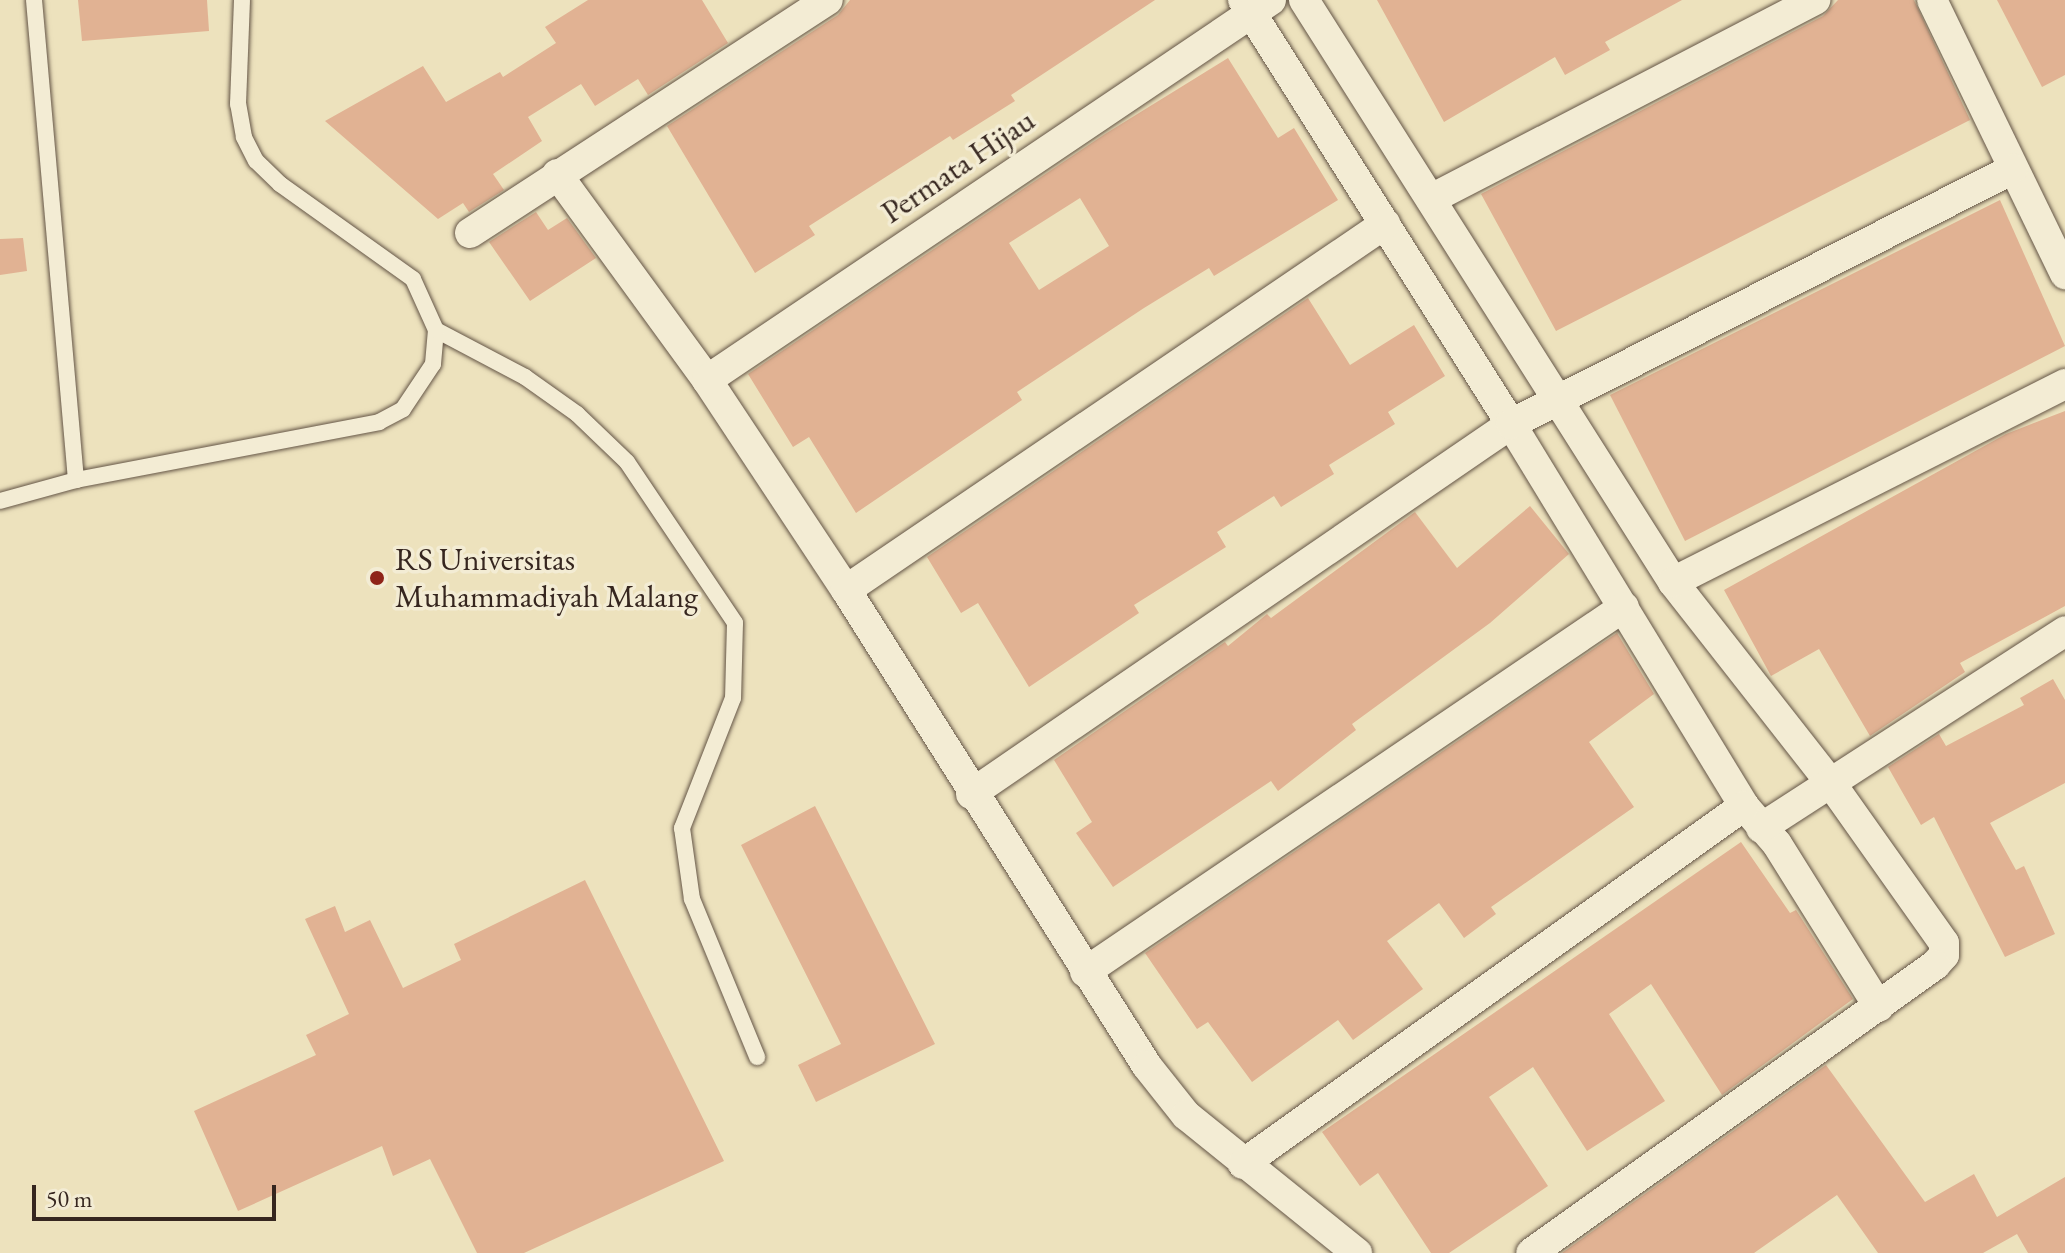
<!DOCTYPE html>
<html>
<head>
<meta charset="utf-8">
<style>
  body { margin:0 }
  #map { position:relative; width:2065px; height:1253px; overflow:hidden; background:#ede2bd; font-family:"EB Garamond",serif }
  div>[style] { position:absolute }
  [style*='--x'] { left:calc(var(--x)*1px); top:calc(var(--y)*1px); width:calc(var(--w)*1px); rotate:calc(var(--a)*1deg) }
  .building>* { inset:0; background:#e1b293 }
  .roads { filter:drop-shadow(0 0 2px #645546) drop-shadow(0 0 2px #645546) }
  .service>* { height:16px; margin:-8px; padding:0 8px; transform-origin:8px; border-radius:8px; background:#f3ecd4 }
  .minor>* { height:30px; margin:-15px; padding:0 15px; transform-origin:15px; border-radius:15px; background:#f3ecd4 }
  .dots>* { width:22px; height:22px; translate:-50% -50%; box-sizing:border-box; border:4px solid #f3ecd4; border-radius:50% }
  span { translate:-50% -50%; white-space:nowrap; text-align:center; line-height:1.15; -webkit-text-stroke:7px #f3ecd4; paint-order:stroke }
  .street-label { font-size:32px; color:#36261f }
  .poi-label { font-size:32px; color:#36261f }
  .left { translate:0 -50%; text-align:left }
  .scale { position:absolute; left:32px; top:1185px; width:244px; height:36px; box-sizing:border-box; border:4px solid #36261f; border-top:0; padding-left:10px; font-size:24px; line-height:28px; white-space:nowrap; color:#36261f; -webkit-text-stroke:6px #f3ecd4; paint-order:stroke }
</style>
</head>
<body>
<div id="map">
  <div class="building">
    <i style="clip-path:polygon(78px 0,207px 0,209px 31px,82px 41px)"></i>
    <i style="clip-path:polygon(588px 0,702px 0,728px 43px,648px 95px,638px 79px,595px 106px,581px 84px,528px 117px,542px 141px,493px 174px,504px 190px,469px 212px,463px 203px,438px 219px,325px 121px,423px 66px,446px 102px,500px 72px,503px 77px,556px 43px,545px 27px)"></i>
    <i style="clip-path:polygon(850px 0,1155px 0,1011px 95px,1015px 101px,953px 140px,950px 136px,809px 226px,815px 235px,755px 273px,667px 126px,838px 15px)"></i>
    <i style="clip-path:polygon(1377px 0,1682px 0,1605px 42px,1610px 50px,1565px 75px,1555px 57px,1444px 122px)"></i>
    <i style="clip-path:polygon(1838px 0,1914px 0,1970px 120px,1556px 331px,1481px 194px,1823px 16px)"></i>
    <i style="clip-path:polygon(1997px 0,2065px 0,2065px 75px,2042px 87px)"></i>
    <i style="clip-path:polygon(evenodd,1228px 58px,1278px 138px,1294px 128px,1338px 200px,1214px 276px,1209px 268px,1144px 308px,1017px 392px,1022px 400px,856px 513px,809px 437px,793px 447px,748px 374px,1105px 134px,1228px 58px,1080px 198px,1109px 246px,1039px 290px,1009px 243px,1080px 198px)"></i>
    <i style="clip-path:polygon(2000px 200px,2065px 346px,1685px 541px,1610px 395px)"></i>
    <i style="clip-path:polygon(536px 212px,548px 230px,567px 218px,596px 258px,530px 301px,489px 242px)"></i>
    <i style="clip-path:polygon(23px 238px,27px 271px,0 275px,0 239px)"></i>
    <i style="clip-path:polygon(1308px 298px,1350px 365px,1414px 325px,1445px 376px,1388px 412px,1395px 424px,1329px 465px,1334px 474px,1281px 507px,1274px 496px,1217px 532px,1226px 547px,1134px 605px,1139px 613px,1029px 687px,978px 603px,961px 613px,927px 557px)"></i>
    <i style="clip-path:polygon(2065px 411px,2065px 606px,1960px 663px,1965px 672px,1870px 736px,1819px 649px,1771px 676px,1724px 590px,2006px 434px)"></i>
    <i style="clip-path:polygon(1530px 506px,1569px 554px,1490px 623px,1352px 724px,1356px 730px,1278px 791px,1271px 781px,1113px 887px,1076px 833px,1092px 822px,1054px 760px,1225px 642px,1228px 646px,1267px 614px,1271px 618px,1415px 512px,1457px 568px)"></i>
    <i style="clip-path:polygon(1617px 633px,1654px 694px,1589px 742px,1634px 807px,1491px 907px,1496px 914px,1464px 938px,1439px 903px,1387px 941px,1423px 989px,1353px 1040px,1338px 1020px,1252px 1082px,1208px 1022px,1197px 1029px,1145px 953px)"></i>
    <i style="clip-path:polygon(2053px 679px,2065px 700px,2065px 783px,1990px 823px,2016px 870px,2024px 866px,2055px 934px,2005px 957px,1934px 817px,1921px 825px,1888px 767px,1939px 734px,1946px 746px,2024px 705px,2020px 698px)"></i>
    <i style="clip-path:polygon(815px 806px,935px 1044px,816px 1102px,798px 1065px,841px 1044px,741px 845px)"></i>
    <i style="clip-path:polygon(1741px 842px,1790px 913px,1796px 910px,1853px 999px,1722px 1095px,1651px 984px,1609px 1014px,1665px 1101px,1587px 1151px,1533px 1067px,1489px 1097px,1548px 1186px,1449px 1253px,1431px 1253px,1378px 1173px,1360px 1186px,1322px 1132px)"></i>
    <i style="clip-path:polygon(585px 880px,724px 1161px,524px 1253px,477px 1253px,430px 1159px,393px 1176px,382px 1146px,238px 1211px,194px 1111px,316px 1055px,306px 1035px,349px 1014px,305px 919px,335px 906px,345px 932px,370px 920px,403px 988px,461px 960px,454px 944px)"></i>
    <i style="clip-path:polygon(1826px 1065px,1925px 1202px,1974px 1174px,1997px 1217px,2065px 1177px,2065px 1253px,2028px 1253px,2017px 1234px,1983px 1253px,1878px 1253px,1837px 1195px,1754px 1253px,1562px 1253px)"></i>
  </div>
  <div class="roads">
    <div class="service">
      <i style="--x:34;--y:0;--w:482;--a:85"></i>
      <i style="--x:436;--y:330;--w:101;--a:27.8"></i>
      <i style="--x:525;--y:377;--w:64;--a:35.4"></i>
      <i style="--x:577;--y:414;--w:69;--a:43.8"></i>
      <i style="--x:627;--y:462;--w:194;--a:56.1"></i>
      <i style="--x:735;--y:623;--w:75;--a:91.5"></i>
      <i style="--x:733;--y:698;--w:140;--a:111.4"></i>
      <i style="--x:682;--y:828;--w:72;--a:82"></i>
      <i style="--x:692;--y:899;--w:171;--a:67.6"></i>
      <i style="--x:0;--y:501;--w:79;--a:-15.4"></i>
      <i style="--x:76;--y:480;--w:309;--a:-10.8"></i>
      <i style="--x:379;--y:422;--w:27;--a:-28"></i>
      <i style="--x:403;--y:409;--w:54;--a:-56.3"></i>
      <i style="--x:433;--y:364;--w:34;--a:-85"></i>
      <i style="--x:436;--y:330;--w:56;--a:-114.3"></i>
      <i style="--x:413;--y:279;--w:163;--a:-144.5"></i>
      <i style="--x:280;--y:184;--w:33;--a:-136"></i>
      <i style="--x:256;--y:161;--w:27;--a:-117"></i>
      <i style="--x:244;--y:137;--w:34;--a:-100"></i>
      <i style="--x:238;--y:104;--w:104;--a:-87.8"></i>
    </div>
    <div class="minor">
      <i style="--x:1243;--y:0;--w:502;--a:57.7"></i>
      <i style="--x:1511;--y:424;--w:447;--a:58.6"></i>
      <i style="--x:1744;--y:806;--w:50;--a:49"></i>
      <i style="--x:1777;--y:844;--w:192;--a:58"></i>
      <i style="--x:1304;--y:0;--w:689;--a:57.62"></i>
      <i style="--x:1673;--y:582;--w:254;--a:51.9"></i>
      <i style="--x:1830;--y:782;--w:197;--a:54.7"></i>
      <i style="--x:1944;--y:943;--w:12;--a:90"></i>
      <i style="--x:1944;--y:955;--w:13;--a:132"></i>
      <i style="--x:1935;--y:965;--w:496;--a:144.5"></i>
      <i style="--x:1932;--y:0;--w:305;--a:64.1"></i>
      <i style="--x:557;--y:174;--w:255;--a:53.9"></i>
      <i style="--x:707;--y:380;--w:252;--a:56.5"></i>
      <i style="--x:846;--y:590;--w:563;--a:57.69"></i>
      <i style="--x:1147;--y:1066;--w:63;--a:51.5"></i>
      <i style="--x:1186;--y:1115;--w:220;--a:38.9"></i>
      <i style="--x:1431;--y:199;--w:433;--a:-27.4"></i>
      <i style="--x:470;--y:233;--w:427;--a:-33.1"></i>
      <i style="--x:707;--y:380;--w:680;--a:-33.97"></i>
      <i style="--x:1673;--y:582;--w:439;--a:-26.8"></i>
      <i style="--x:846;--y:590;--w:652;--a:-34.18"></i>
      <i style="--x:971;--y:794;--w:655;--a:-34.42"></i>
      <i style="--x:1511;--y:424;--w:563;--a:-26.93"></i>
      <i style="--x:1761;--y:828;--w:362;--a:-32.9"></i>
      <i style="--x:1085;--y:972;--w:651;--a:-34.11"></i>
      <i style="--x:1243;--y:1164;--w:616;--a:-35.55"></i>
    </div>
  </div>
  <div class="dots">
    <i style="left:377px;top:578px;background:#8f2418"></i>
  </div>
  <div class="street-label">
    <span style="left:958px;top:166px;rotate:-34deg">Permata Hijau</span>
  </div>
  <div class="poi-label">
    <span class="left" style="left:395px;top:578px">RS Universitas<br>Muhammadiyah Malang</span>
  </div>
  <div class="scale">50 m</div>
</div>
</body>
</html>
